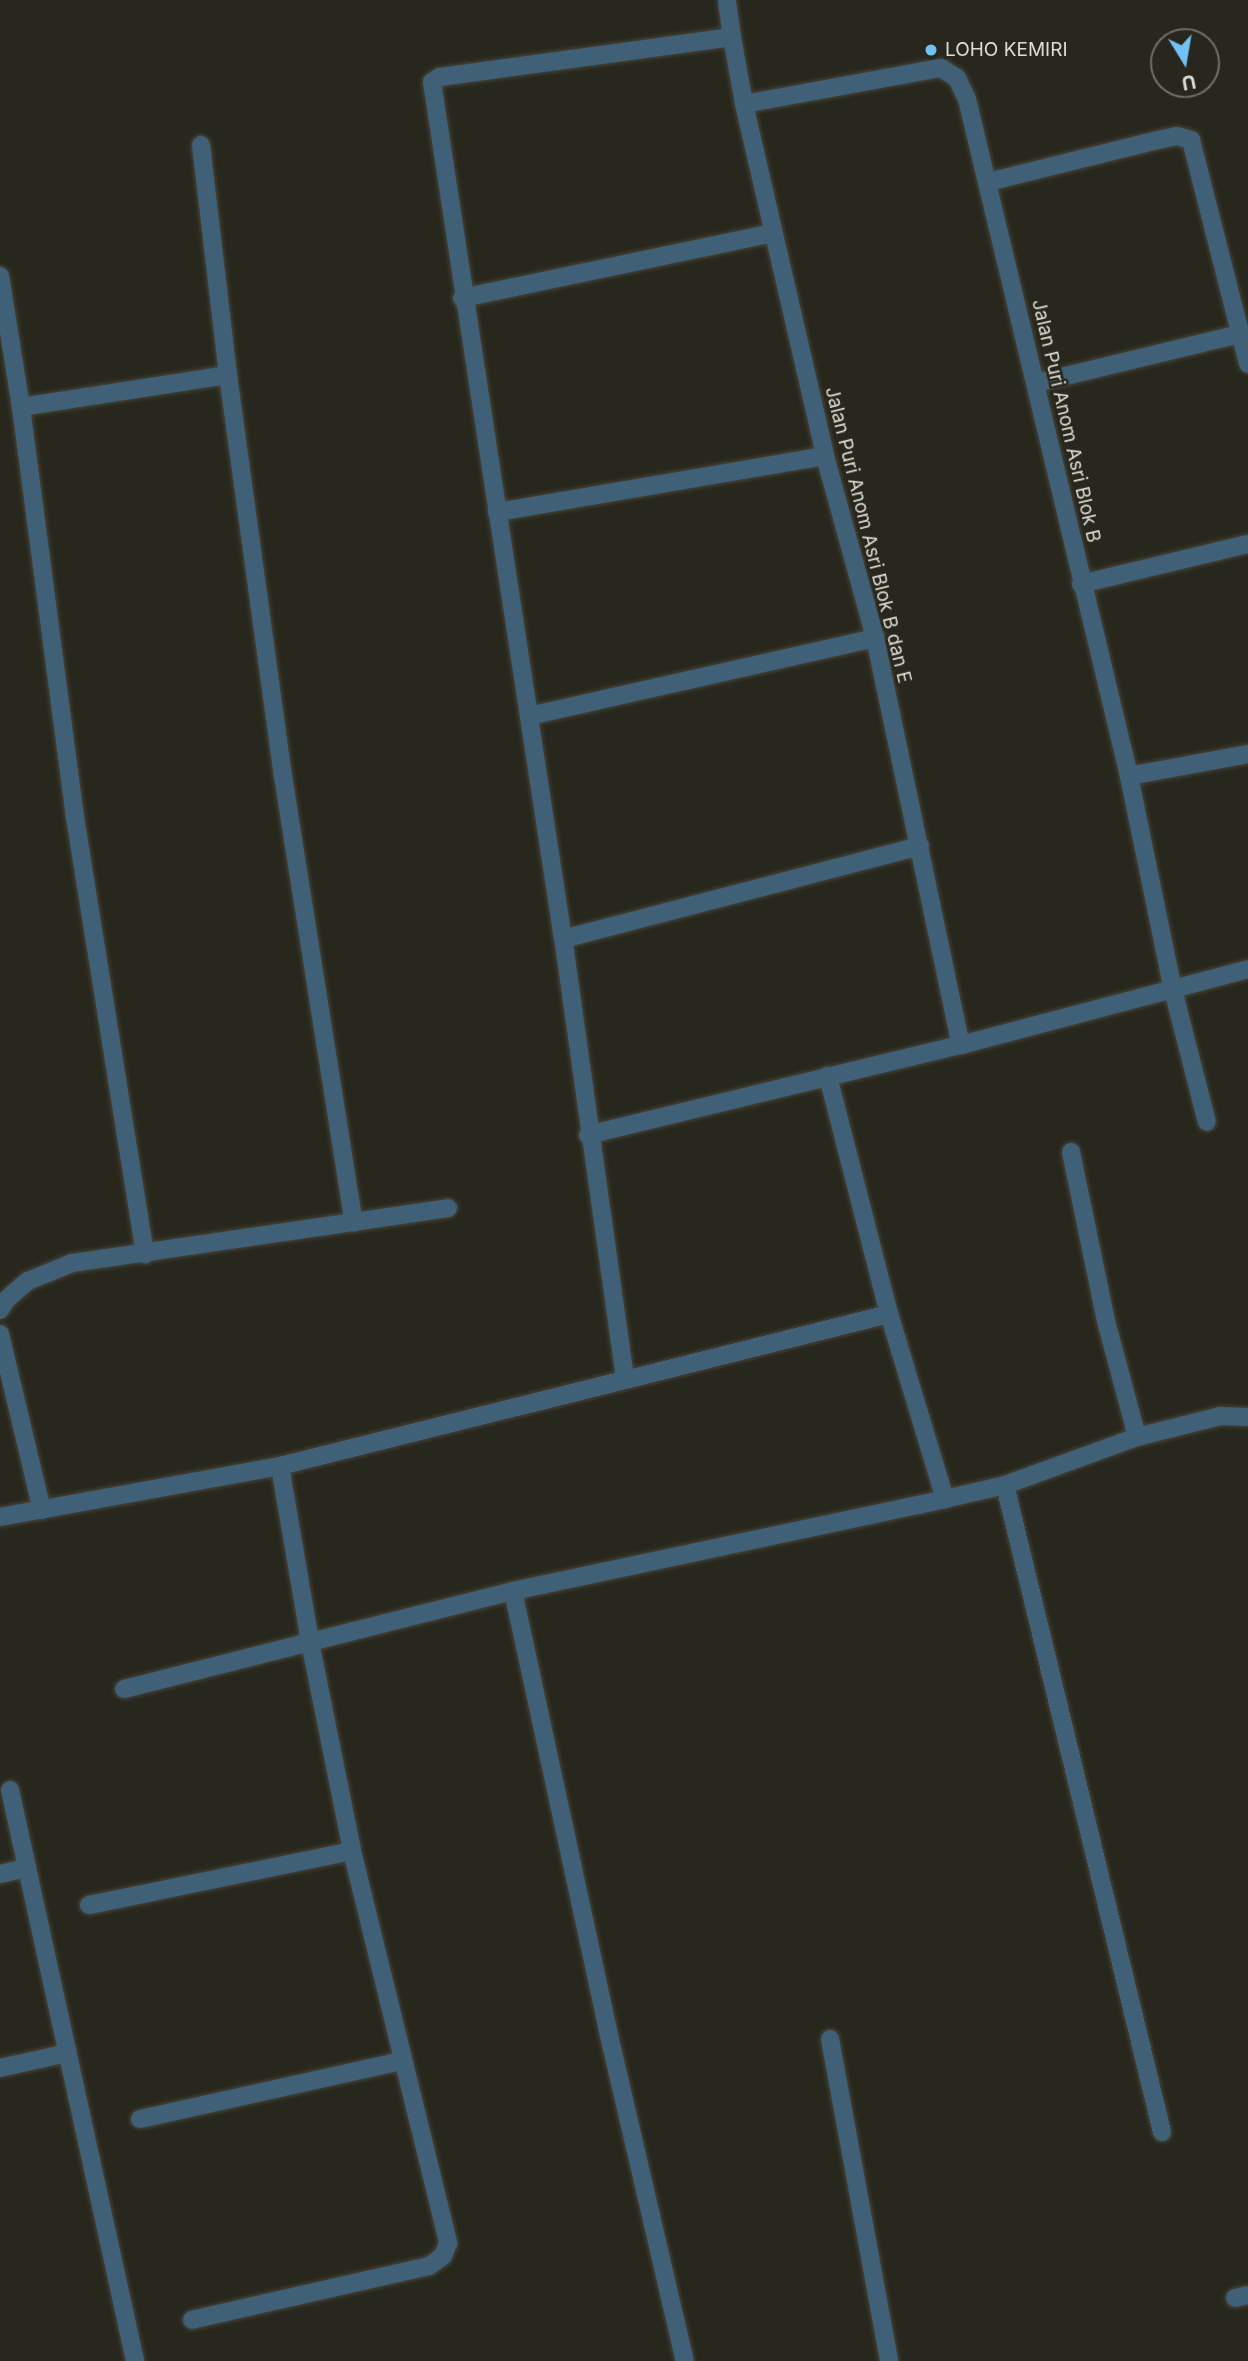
<!DOCTYPE html>
<html>
<head>
<meta charset="utf-8">
<style>
  body { margin:0 }
  #map { position:relative; width:1248px; height:2361px; overflow:hidden; background:#28271d; font-family:Inter,sans-serif }
  div>[style] { position:absolute }
  [style*='--x'] { left:calc(var(--x)*1px); top:calc(var(--y)*1px); width:calc(var(--w)*1px); rotate:calc(var(--a)*1deg) }
  .roads { filter:drop-shadow(0 0 2px #45443b) drop-shadow(0 0 2px #45443b) }
  .minor>* { height:18px; margin:-9px; padding:0 9px; transform-origin:9px; border-radius:9px; background:#406077 }
  .dots>* { width:19px; height:19px; translate:-50% -50%; box-sizing:border-box; border:4px solid #28271d; border-radius:50% }
  span { translate:-50% -50%; white-space:nowrap; text-align:center; line-height:1.15; -webkit-text-stroke:5px #28271d; paint-order:stroke }
  .poi-label { font-size:19px; color:#dddcd6 }
  .left { translate:0 -50%; text-align:left }
  .street-label { font-size:19px; color:#dddcd6 }
  .north { position:absolute; left:1150px; top:28px; width:70px; height:70px; box-sizing:border-box; background:#28271d; border:2px solid #706f67; border-radius:50%; rotate:169deg; font-size:19px; font-weight:700; line-height:28px; text-align:center; color:#dddcd6 }
  .north::after { content:''; display:block; margin:auto; width:24px; height:32px; background:#72c1f5; clip-path:polygon(50% 0,100% 100%,50% 72%,0 100%) }
</style>
</head>
<body>
<div id="map">
  <div class="roads">
    <div class="minor">
      <i style="--x:732;--y:37;--w:68;--a:79.8"></i>
      <i style="--x:744;--y:104;--w:361;--a:77"></i>
      <i style="--x:825;--y:456;--w:189;--a:74.6"></i>
      <i style="--x:875;--y:638;--w:416;--a:78.1"></i>
      <i style="--x:744;--y:104;--w:200;--a:-10.4"></i>
      <i style="--x:941;--y:68;--w:19;--a:32"></i>
      <i style="--x:957;--y:78;--w:23;--a:65"></i>
      <i style="--x:967;--y:99;--w:696;--a:76.54"></i>
      <i style="--x:1129;--y:776;--w:218;--a:78.4"></i>
      <i style="--x:1173;--y:990;--w:136;--a:75.6"></i>
      <i style="--x:201;--y:145;--w:232;--a:83.3"></i>
      <i style="--x:228;--y:375;--w:405;--a:82.2"></i>
      <i style="--x:283;--y:776;--w:452;--a:81"></i>
      <i style="--x:988;--y:182;--w:175;--a:-13.9"></i>
      <i style="--x:1158;--y:140;--w:19;--a:-12"></i>
      <i style="--x:1177;--y:136;--w:15;--a:16"></i>
      <i style="--x:1191;--y:140;--w:231;--a:75.7"></i>
      <i style="--x:0;--y:276;--w:133;--a:80.9"></i>
      <i style="--x:21;--y:407;--w:414;--a:82.5"></i>
      <i style="--x:75;--y:817;--w:443;--a:80.9"></i>
      <i style="--x:462;--y:298;--w:318;--a:-11.8"></i>
      <i style="--x:1037;--y:383;--w:209;--a:-13.6"></i>
      <i style="--x:21;--y:407;--w:209;--a:-8.8"></i>
      <i style="--x:497;--y:512;--w:333;--a:-9.7"></i>
      <i style="--x:1081;--y:584;--w:172;--a:-13.5"></i>
      <i style="--x:529;--y:716;--w:355;--a:-12.7"></i>
      <i style="--x:1129;--y:776;--w:121;--a:-10.5"></i>
      <i style="--x:563;--y:939;--w:369;--a:-14.6"></i>
      <i style="--x:588;--y:1135;--w:384;--a:-13.6"></i>
      <i style="--x:961;--y:1045;--w:297;--a:-14.8"></i>
      <i style="--x:1071;--y:1152;--w:173;--a:78.3"></i>
      <i style="--x:1106;--y:1321;--w:120;--a:75"></i>
      <i style="--x:0;--y:1310;--w:13;--a:-58"></i>
      <i style="--x:7;--y:1299;--w:28;--a:-41"></i>
      <i style="--x:28;--y:1281;--w:48;--a:-22.2"></i>
      <i style="--x:72;--y:1263;--w:380;--a:-8.3"></i>
      <i style="--x:0;--y:1334;--w:181;--a:76.6"></i>
      <i style="--x:625;--y:1378;--w:443;--a:-98"></i>
      <i style="--x:563;--y:939;--w:867;--a:-98.69"></i>
      <i style="--x:432;--y:82;--w:9;--a:-32"></i>
      <i style="--x:440;--y:77;--w:295;--a:-7.8"></i>
      <i style="--x:732;--y:37;--w:37;--a:-98"></i>
      <i style="--x:280;--y:1466;--w:179;--a:80.3"></i>
      <i style="--x:310;--y:1642;--w:209;--a:-14.1"></i>
      <i style="--x:513;--y:1591;--w:442;--a:-12"></i>
      <i style="--x:945;--y:1499;--w:193;--a:-106.8"></i>
      <i style="--x:889;--y:1314;--w:246;--a:-104.4"></i>
      <i style="--x:1005;--y:1485;--w:666;--a:76.36"></i>
      <i style="--x:945;--y:1499;--w:62;--a:-13.1"></i>
      <i style="--x:1005;--y:1485;--w:140;--a:-20"></i>
      <i style="--x:1137;--y:1437;--w:86;--a:-14.2"></i>
      <i style="--x:1220;--y:1416;--w:28;--a:2"></i>
      <i style="--x:0;--y:1517;--w:285;--a:-10.3"></i>
      <i style="--x:280;--y:1466;--w:628;--a:-14.01"></i>
      <i style="--x:513;--y:1591;--w:450;--a:77.8"></i>
      <i style="--x:608;--y:2031;--w:339;--a:76.9"></i>
      <i style="--x:124;--y:1689;--w:192;--a:-14.2"></i>
      <i style="--x:310;--y:1642;--w:213;--a:78.6"></i>
      <i style="--x:352;--y:1851;--w:404;--a:76.2"></i>
      <i style="--x:448;--y:2243;--w:14;--a:111"></i>
      <i style="--x:443;--y:2256;--w:17;--a:144"></i>
      <i style="--x:429;--y:2266;--w:243;--a:167.2"></i>
      <i style="--x:10;--y:1790;--w:585;--a:77.65"></i>
      <i style="--x:0;--y:1874;--w:28;--a:-13"></i>
      <i style="--x:89;--y:1905;--w:268;--a:-11.6"></i>
      <i style="--x:830;--y:2039;--w:327;--a:79.6"></i>
      <i style="--x:0;--y:2068;--w:69;--a:-12.6"></i>
      <i style="--x:140;--y:2119;--w:268;--a:-12.5"></i>
      <i style="--x:1235;--y:2298;--w:13;--a:-13"></i>
    </div>
  </div>
  <div class="dots">
    <i style="left:931px;top:50px;background:#72c1f5"></i>
  </div>
  <div class="poi-label">
    <span class="left" style="left:945px;top:50px">LOHO KEMIRI</span>
  </div>
  <div class="street-label">
    <span style="left:1066px;top:421px;rotate:77deg">Jalan Puri Anom Asri Blok B</span>
    <span style="left:868px;top:535px;rotate:76deg">Jalan Puri Anom Asri Blok B dan E</span>
  </div>
  <div class="north">U</div>
</div>
</body>
</html>
